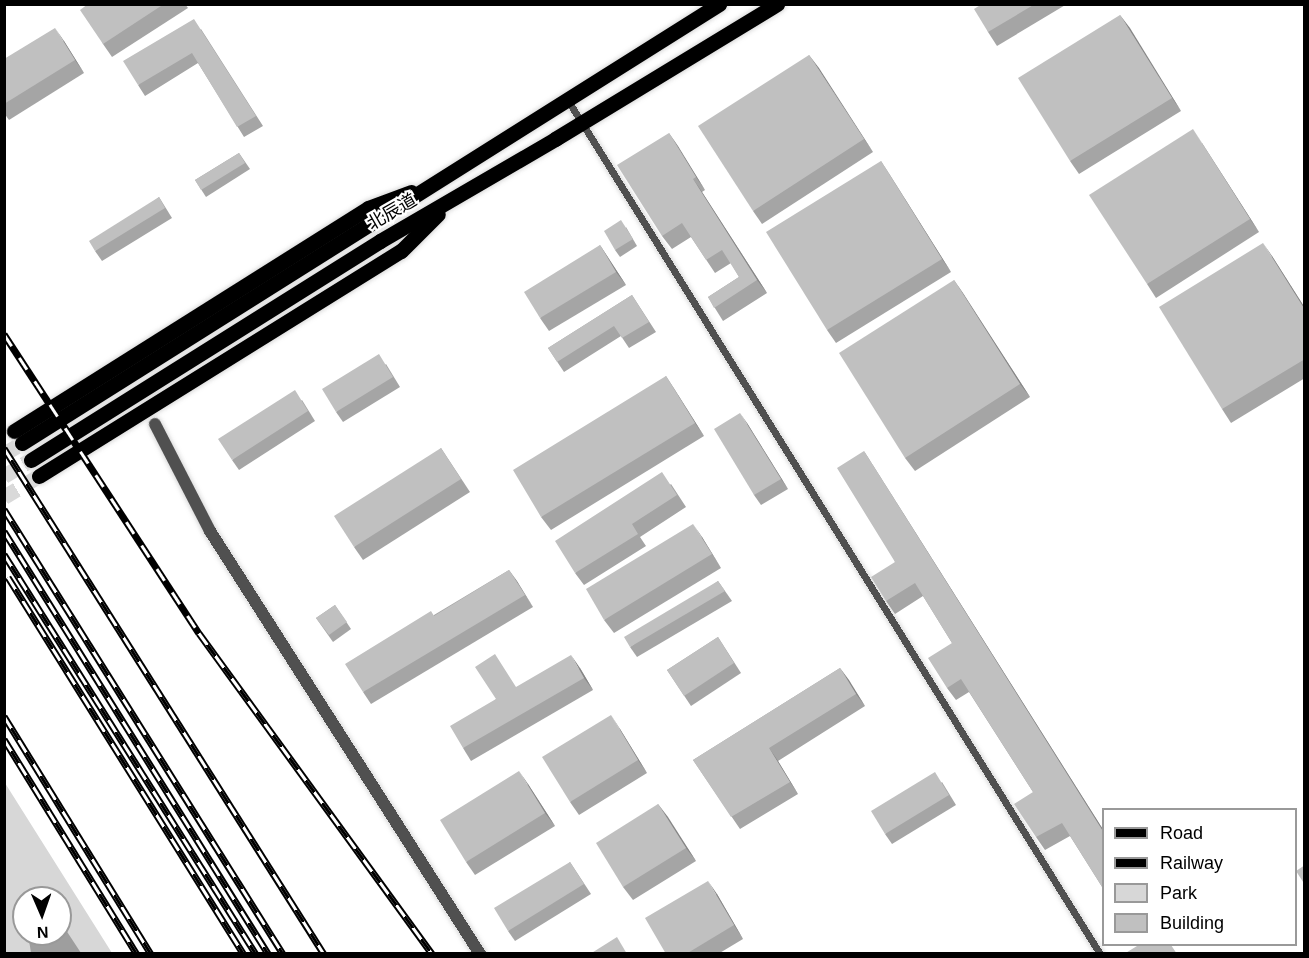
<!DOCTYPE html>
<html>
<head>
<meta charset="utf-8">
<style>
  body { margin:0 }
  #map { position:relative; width:1309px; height:958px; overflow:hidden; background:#fff; font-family:Arial,"Noto Sans SC",sans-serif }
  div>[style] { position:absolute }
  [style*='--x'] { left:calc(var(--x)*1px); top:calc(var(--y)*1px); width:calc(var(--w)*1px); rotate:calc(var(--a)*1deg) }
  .green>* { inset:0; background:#d7d7d7 }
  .water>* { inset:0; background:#9e9e9e }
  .primary-tunnel>* { height:15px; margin-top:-7.5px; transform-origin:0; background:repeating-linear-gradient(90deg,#d9d9d9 0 15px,transparent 0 23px) }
  .roads { filter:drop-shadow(0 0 2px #dbdbdb) drop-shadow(0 0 2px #dbdbdb) }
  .lane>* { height:7px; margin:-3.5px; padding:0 3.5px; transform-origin:3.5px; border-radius:3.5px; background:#505050 }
  .street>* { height:12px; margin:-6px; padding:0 6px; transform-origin:6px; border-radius:6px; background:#505050 }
  .primary>* { height:15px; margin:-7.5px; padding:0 7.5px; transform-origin:7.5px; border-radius:7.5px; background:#000 }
  .rail>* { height:7px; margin-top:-3.5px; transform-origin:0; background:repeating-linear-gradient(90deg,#fff 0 14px,#000 0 28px); box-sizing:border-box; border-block:2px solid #000 }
  .wall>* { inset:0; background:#a5a5a5 }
  .shaded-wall>* { inset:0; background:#868686 }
  .building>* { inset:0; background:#c0c0c0 }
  span { translate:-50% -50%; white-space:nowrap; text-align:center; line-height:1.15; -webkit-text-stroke:4.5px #fff; paint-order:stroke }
  .street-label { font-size:18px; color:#000 }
  .frame { position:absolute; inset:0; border:6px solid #000; pointer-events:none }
  .legend { position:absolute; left:1102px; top:808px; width:195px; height:138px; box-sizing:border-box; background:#fff; border:2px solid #999; margin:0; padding:8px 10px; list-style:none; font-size:18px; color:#000 }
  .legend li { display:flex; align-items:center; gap:12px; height:30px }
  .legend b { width:30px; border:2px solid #999 }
  .north { position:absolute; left:12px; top:886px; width:60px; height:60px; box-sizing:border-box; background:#fff; border:2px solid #999; border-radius:50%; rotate:178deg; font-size:16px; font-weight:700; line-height:24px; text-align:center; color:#000 }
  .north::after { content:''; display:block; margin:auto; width:21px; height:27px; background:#000; clip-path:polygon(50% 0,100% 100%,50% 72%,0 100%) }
</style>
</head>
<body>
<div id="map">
  <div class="green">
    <i style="clip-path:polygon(evenodd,5px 783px,112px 953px,5px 953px,5px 783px,24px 898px,60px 898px,60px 934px,24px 934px,24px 898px)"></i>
  </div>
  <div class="water">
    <i style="clip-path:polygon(60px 921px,81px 953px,31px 953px,28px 934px,60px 934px)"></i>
  </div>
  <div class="primary-tunnel">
    <i style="--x:4;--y:454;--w:21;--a:-31"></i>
    <i style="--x:4;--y:476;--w:31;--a:-31"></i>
    <i style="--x:4;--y:497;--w:41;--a:-31"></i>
  </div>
  <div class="roads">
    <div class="lane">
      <i style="--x:567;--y:99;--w:1008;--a:58.06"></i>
    </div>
    <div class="street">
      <i style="--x:155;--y:424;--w:120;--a:62.8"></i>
      <i style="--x:210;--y:531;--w:502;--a:57.45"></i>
    </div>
    <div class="primary">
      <i style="--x:14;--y:431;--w:418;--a:-32.2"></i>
      <i style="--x:368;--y:208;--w:46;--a:-20.4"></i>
      <i style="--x:22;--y:443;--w:824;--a:-32.2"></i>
      <i style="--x:31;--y:460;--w:412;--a:-32.1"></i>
      <i style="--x:380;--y:241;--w:203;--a:-30.2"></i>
      <i style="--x:555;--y:139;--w:260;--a:-31.3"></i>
      <i style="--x:39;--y:476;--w:426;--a:-31.9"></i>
      <i style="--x:401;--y:251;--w:52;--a:-45"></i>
    </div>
  </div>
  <div class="rail">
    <i style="--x:4;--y:334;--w:357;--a:56.9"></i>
    <i style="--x:199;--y:633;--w:397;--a:54"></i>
    <i style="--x:4;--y:448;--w:599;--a:57.69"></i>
    <i style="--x:4;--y:509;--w:525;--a:57.91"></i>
    <i style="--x:4;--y:531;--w:499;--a:58"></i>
    <i style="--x:4;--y:554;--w:473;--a:57.8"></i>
    <i style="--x:8;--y:577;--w:445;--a:58"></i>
    <i style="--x:4;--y:716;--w:280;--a:58.3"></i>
    <i style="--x:4;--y:739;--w:253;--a:58.3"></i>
  </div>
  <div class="wall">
    <i style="clip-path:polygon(88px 4px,185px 4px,188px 8px,112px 57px,103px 44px)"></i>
    <i style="clip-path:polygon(982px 4px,1067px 4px,997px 46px,988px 32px)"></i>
    <i style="clip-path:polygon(1120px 15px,1181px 111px,1079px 174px,1070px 161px)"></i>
    <i style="clip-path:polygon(201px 29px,263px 126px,244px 137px,198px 63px,145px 96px,138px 85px)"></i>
    <i style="clip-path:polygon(64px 41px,84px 73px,9px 120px,4px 113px,4px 59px)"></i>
    <i style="clip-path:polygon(809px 55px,873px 152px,762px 224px,753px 211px)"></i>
    <i style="clip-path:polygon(669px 133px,705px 190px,702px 192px,767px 293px,723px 321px,708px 297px,739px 277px,731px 263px,715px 273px,691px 237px,672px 249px,662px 236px)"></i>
    <i style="clip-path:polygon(1202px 143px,1259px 232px,1156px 298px,1147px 284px)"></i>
    <i style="clip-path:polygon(239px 153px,250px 169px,206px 197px,195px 180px)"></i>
    <i style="clip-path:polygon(881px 161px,951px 272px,836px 343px,827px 330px)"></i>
    <i style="clip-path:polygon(159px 197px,172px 218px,102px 261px,95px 251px)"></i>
    <i style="clip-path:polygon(626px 227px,637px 246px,620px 257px,615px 250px)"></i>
    <i style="clip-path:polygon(600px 245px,626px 285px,549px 331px,540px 318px)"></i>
    <i style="clip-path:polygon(1272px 256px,1305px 308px,1305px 378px,1231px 423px,1222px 409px)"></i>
    <i style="clip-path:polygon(954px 280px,1030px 397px,915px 471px,905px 458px)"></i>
    <i style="clip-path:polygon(632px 295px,656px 332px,629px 348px,621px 336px,564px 372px,548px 348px)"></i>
    <i style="clip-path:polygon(386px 364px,400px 387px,343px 422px,336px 412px)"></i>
    <i style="clip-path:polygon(666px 376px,704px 436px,551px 530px,541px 517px)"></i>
    <i style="clip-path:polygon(302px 400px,315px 421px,239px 470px,232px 460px)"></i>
    <i style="clip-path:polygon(747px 423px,788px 489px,761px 505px,754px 495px)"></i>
    <i style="clip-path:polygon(441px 448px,470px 492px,363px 560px,354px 547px)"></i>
    <i style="clip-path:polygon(864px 451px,1104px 831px,1104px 890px,1070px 836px,1045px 850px,1036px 837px,1033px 792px,969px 692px,956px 700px,947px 688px,952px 643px,923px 596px,895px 614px,886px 601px,895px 562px)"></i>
    <i style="clip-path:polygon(671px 484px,686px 507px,640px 537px,646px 546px,584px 585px,575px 573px)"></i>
    <i style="clip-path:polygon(702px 537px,721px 568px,614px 633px,604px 620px)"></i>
    <i style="clip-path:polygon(509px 570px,533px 607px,371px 704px,363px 692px,434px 615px)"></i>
    <i style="clip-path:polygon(718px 581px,732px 601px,637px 657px,630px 647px)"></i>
    <i style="clip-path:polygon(335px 605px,351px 629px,333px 642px,316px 618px)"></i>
    <i style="clip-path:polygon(718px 637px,741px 673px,691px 706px,667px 670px)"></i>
    <i style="clip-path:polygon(580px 668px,593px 690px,471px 761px,463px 748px,496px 699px,517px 687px)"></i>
    <i style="clip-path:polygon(840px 668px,865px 706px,778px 761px,798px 794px,740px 829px,693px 760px)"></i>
    <i style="clip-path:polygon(620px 729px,647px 773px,579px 815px,570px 802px)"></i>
    <i style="clip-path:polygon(942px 782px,956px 805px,892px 844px,885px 834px)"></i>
    <i style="clip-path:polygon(528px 784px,555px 826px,475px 875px,466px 862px)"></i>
    <i style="clip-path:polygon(658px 804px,696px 861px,633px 900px,623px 887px)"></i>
    <i style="clip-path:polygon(570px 862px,591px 894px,515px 941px,508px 931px)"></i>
    <i style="clip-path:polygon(717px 894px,743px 939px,718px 954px,666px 954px)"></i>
  </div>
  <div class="shaded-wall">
    <i style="clip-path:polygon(1120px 15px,1130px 28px,1181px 111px,1172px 98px)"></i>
    <i style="clip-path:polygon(55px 28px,64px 41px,84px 73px,75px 60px)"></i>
    <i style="clip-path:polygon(809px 55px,819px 68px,873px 152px,864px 139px)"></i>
    <i style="clip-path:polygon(1193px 129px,1202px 143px,1259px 232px,1250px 219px)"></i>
    <i style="clip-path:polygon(669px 133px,678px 146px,705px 190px,696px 177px)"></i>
    <i style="clip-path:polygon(881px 161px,890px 175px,951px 272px,942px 259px)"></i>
    <i style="clip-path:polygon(693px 179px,702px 192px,767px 293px,757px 280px)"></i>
    <i style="clip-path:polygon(1263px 243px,1272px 256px,1305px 308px,1305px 310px)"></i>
    <i style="clip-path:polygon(600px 245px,609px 259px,626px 285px,616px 272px)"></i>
    <i style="clip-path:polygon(954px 280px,963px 293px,1030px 397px,1020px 384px)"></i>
    <i style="clip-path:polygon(666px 376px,675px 390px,704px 436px,695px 423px)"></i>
    <i style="clip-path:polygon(740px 413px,747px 423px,788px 489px,781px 479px)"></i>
    <i style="clip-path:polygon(864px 451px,1104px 831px,1104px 833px)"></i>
    <i style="clip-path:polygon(693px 524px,702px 537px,721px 568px,712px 554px)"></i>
    <i style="clip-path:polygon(509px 570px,517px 581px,533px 607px,525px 595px)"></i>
    <i style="clip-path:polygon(571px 655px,580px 668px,593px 690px,584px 678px)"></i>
    <i style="clip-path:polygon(840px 668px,849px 680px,865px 706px,856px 694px)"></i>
    <i style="clip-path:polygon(611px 715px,620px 729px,647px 773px,638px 760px)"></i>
    <i style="clip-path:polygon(769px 748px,778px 761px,798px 794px,790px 782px)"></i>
    <i style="clip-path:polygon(519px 771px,528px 784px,555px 826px,545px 813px)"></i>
    <i style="clip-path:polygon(658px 804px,668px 817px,696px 861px,686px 848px)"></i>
    <i style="clip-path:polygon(708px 881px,717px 894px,743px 939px,734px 925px)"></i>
  </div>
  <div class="building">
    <i style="clip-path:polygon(88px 4px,164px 4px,103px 44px,80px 10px)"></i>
    <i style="clip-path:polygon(982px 4px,1035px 4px,988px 32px,974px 9px)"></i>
    <i style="clip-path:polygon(1120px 15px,1172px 98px,1070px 161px,1018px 78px)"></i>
    <i style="clip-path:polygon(194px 19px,256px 116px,237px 127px,192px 53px,138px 85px,123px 61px)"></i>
    <i style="clip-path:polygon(55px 28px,75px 60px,4px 104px,4px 59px)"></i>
    <i style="clip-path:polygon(809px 55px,864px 139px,753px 211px,698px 126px)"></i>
    <i style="clip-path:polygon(1193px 129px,1250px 219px,1147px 284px,1089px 195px)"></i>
    <i style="clip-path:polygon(669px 133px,696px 177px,693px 179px,757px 280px,714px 308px,708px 297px,739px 277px,722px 250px,706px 260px,682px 223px,662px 236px,617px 165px)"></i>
    <i style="clip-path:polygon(239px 153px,245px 163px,201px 190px,195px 180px)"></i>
    <i style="clip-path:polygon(881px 161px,942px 259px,827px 330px,766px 232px)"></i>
    <i style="clip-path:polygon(159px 197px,165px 208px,95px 251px,89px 241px)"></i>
    <i style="clip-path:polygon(621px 220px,633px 239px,615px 250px,604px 231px)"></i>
    <i style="clip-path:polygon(1263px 243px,1305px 310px,1305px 359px,1222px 409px,1159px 307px)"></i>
    <i style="clip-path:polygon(600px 245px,616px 272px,540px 318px,524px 292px)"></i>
    <i style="clip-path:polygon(954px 280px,1020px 384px,905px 458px,839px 353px)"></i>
    <i style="clip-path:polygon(632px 295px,649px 322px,622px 338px,614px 326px,557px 362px,548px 348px)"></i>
    <i style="clip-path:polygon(379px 354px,393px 377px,336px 412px,322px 389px)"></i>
    <i style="clip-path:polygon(666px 376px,695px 423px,541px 517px,513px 470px)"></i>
    <i style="clip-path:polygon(295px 390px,308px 411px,232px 460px,218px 439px)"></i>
    <i style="clip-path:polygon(740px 413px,781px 479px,754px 495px,714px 429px)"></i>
    <i style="clip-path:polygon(441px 448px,461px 479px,354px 547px,334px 516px)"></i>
    <i style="clip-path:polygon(864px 451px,1104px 833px,1104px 890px,1062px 823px,1036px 837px,1014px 804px,1033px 792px,961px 679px,947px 688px,928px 658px,952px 643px,915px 583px,886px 601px,871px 577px,895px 562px,837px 468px)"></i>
    <i style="clip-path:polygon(662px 472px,677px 495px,632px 524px,638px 534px,575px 573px,555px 541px)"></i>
    <i style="clip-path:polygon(693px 524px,712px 554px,604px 620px,586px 589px)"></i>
    <i style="clip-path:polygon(509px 570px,525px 595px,363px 692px,345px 664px,431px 611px,434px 616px)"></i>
    <i style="clip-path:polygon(718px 581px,725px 591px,630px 647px,624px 637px)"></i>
    <i style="clip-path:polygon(335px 605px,347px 622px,329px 635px,316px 618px)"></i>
    <i style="clip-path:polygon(718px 637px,734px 663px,684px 696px,667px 670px)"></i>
    <i style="clip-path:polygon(495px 654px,516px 687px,571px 655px,584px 678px,463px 748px,450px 726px,496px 699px,475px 667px)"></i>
    <i style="clip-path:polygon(840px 668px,856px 694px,769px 748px,790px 782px,731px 817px,693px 760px)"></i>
    <i style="clip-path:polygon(611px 715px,638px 760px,570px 802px,542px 757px)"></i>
    <i style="clip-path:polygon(519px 771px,545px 813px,466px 862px,440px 820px)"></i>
    <i style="clip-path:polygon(935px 772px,949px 795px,885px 834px,871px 811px)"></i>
    <i style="clip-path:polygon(658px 804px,686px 848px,623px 887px,596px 843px)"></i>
    <i style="clip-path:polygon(570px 862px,584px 884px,508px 931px,494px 908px)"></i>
    <i style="clip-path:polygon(1305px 865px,1305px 885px,1296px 871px)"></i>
    <i style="clip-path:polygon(708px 881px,734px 925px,686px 954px,666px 954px,645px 918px)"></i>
    <i style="clip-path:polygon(617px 937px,627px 954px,590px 954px)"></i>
    <i style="clip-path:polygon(1137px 945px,1171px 945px,1177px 954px,1124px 954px,1137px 946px)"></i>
  </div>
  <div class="street-label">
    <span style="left:392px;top:212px;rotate:-30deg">北辰道</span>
  </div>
  <div class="frame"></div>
  <ul class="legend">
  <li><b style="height:8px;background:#000"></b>Road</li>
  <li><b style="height:8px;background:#000"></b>Railway</li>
  <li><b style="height:16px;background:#d7d7d7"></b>Park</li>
  <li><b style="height:16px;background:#c0c0c0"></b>Building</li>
  </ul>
  <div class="north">N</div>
</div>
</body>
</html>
